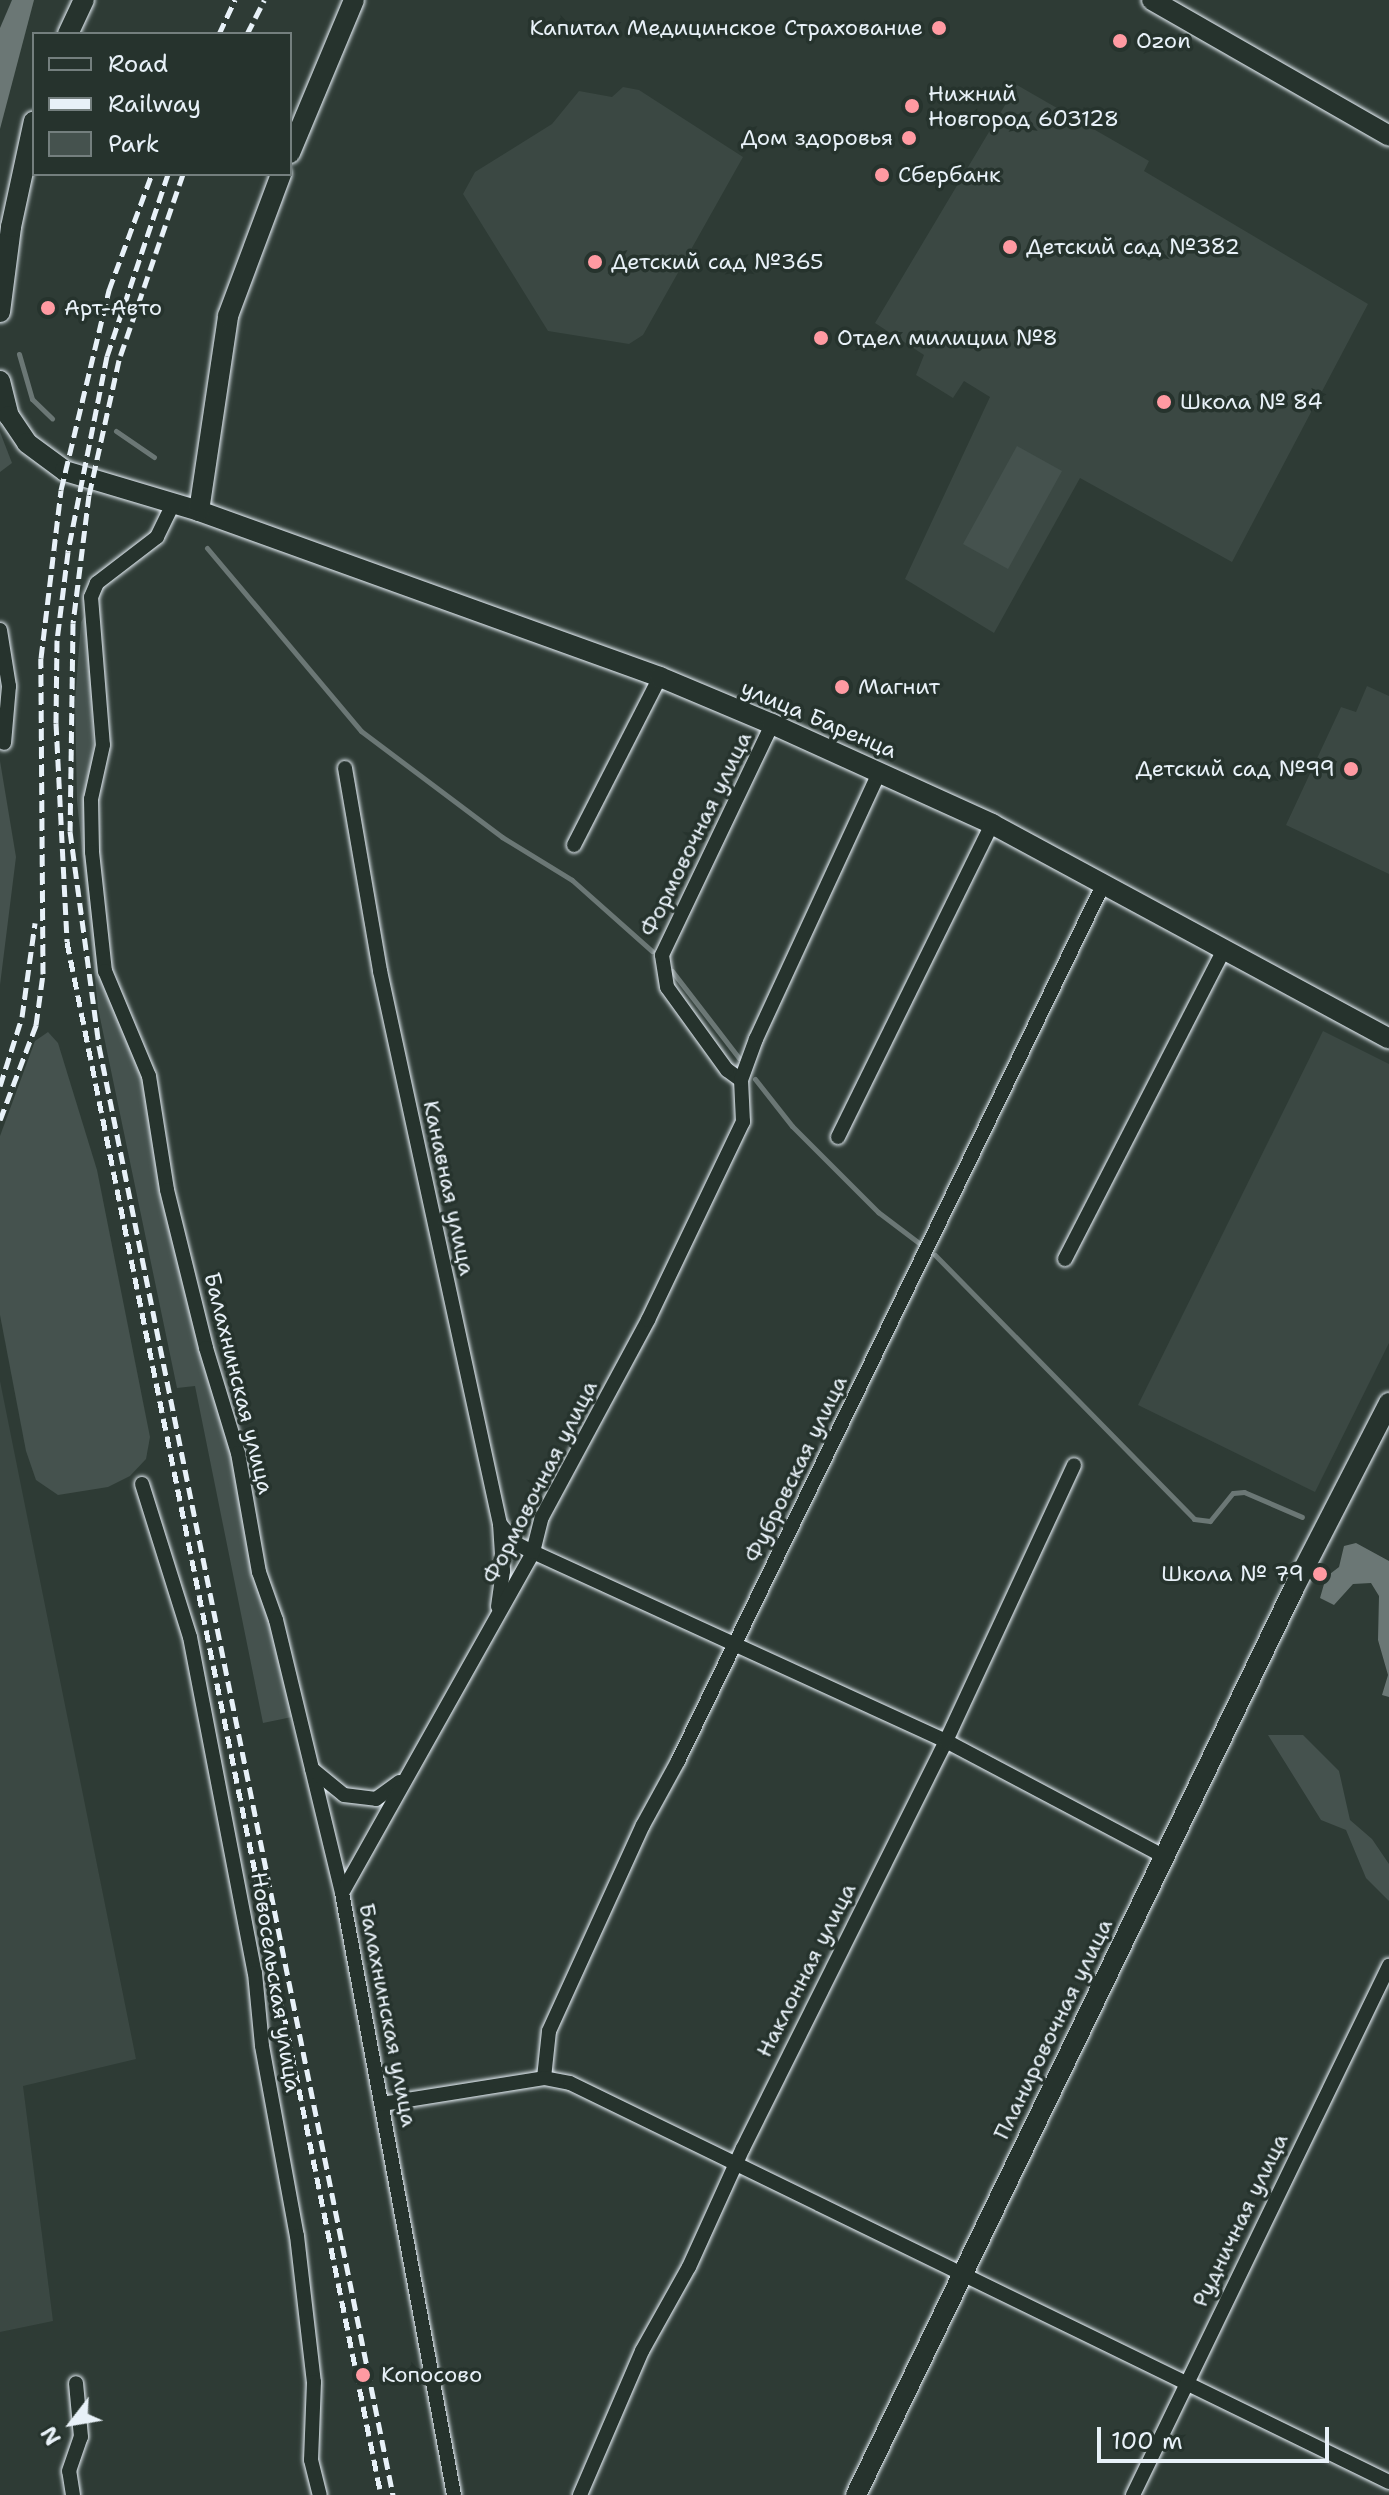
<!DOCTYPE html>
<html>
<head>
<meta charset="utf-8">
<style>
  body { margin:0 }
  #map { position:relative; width:1389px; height:2495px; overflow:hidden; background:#2e3b35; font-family:"Shantell Sans",sans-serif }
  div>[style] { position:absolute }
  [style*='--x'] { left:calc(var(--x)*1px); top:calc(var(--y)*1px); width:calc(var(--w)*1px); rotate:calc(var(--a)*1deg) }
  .built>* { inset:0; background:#3b4843 }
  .green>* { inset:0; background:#45524e }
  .water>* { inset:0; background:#6b7775 }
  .stream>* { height:5px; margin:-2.5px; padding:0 2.5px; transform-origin:2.5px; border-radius:2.5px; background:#6b7775 }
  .roads { filter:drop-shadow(0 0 2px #e8f1f8) drop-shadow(0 0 2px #e8f1f8) }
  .street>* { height:14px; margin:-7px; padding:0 7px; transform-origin:7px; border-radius:7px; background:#26332d }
  .secondary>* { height:20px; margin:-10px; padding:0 10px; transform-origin:10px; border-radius:10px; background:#26332d }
  .rail>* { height:5px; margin-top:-2.5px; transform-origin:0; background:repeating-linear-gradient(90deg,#e8f1f8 0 12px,transparent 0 18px) }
  .dots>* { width:22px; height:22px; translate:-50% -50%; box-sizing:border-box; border:4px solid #26332d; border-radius:50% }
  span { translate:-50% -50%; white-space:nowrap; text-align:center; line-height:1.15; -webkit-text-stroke:7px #26332d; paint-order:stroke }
  .poi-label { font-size:22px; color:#e8f1f8 }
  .right { translate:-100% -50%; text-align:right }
  .left { translate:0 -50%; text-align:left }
  .street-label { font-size:22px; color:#e8f1f8 }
  .legend { position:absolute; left:32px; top:32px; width:260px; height:144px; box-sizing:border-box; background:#26332d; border:2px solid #747f7e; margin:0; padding:10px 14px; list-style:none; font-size:24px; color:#e8f1f8 }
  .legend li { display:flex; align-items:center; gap:16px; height:40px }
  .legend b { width:40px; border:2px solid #747f7e }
  .north { position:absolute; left:32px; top:2383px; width:80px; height:80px; -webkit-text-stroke:6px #26332d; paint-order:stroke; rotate:239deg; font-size:22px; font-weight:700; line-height:32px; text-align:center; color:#e8f1f8 }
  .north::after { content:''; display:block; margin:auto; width:28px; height:36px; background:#e8f1f8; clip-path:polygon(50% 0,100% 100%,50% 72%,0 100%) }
  .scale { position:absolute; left:1097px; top:2427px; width:232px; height:36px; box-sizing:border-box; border:4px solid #e8f1f8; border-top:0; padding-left:10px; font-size:24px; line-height:28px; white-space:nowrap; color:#e8f1f8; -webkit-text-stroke:6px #26332d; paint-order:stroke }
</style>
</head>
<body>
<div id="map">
  <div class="built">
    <i style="clip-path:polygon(1017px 85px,1149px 161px,1144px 171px,1368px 304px,1232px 562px,1080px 478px,994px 633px,905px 579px,990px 397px,964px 381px,953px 398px,916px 375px,924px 355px,875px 323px)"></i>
    <i style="clip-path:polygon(623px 87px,639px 90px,743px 157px,643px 335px,629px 344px,548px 331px,463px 194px,475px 172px,552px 124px,579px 91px,612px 97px)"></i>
    <i style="clip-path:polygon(1367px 686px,1389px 696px,1389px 874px,1286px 825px,1341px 707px,1356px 712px)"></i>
    <i style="clip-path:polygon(1323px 1031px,1389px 1064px,1389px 1343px,1315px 1492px,1138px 1405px)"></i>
    <i style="clip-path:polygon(0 1381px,136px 2059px,23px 2086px,53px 2321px,0 2332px)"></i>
  </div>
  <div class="green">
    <i style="clip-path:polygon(0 432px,12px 463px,0 472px)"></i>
    <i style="clip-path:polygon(1017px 446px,1062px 471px,1008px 569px,963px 544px)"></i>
    <i style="clip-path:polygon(89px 609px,101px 978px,150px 1094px,177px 1254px,208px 1380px,233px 1453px,292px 1717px,263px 1723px,195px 1386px,177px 1388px,98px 1008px,77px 801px,75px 701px,81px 622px)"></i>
    <i style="clip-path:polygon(0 761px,16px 857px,0 985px)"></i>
    <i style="clip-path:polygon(48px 1032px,58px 1043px,97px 1170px,150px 1437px,146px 1459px,130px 1476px,108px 1487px,58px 1495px,36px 1480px,26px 1451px,0 1315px,0 1136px,35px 1041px)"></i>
    <i style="clip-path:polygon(1268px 1735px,1303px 1735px,1339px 1771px,1350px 1820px,1372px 1839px,1389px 1864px,1389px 1901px,1366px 1878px,1346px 1830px,1321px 1820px)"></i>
  </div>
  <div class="water">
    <i style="clip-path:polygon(12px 0,34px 0,0 129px,0 28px)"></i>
    <i style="clip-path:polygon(1356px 1543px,1389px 1561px,1389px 1697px,1382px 1695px,1388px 1675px,1378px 1640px,1379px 1596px,1371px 1583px,1353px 1584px,1334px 1605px,1320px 1598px,1326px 1577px,1339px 1567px,1344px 1546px)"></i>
  </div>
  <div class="stream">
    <i style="--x:19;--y:354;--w:47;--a:73.9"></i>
    <i style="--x:32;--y:399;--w:28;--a:44"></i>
    <i style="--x:116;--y:431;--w:46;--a:34.4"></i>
    <i style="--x:207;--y:548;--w:239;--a:49.9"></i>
    <i style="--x:361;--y:731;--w:176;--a:36.9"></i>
    <i style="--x:502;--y:837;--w:82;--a:31.6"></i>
    <i style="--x:572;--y:880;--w:107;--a:41.6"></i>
    <i style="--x:672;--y:971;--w:110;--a:52.4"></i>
    <i style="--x:755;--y:1079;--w:60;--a:51.8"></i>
    <i style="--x:792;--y:1126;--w:122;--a:45"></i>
    <i style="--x:878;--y:1212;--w:51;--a:37.1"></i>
    <i style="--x:935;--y:1255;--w:370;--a:45.5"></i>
    <i style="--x:1194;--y:1519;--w:16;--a:7"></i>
    <i style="--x:1210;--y:1521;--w:36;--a:-51"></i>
    <i style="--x:1233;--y:1493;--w:11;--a:-5"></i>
    <i style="--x:1244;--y:1492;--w:63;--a:23.3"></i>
  </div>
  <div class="roads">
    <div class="street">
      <i style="--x:173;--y:504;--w:37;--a:116"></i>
      <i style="--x:157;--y:537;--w:76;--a:142.5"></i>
      <i style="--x:97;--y:583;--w:15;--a:113"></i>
      <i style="--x:91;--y:597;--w:148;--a:85.4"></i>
      <i style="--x:103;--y:745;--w:55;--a:102.5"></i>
      <i style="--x:91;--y:799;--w:53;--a:88.9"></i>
      <i style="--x:92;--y:852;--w:120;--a:83.8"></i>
      <i style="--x:105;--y:971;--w:114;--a:67.3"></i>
      <i style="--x:149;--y:1076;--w:115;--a:81"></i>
      <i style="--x:167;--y:1190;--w:163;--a:76.1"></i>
      <i style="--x:206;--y:1348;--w:110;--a:73.1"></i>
      <i style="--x:238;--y:1453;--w:121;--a:80"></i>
      <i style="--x:259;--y:1572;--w:51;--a:70.5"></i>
      <i style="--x:276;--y:1620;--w:281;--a:76.4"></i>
      <i style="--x:342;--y:1893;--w:612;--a:79.46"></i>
      <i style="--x:0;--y:630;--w:57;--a:80.9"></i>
      <i style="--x:9;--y:686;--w:57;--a:95"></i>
      <i style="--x:345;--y:768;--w:206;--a:80.2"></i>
      <i style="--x:380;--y:971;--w:566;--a:77.76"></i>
      <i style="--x:500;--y:1524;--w:47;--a:86.3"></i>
      <i style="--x:503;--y:1571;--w:36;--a:98"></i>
      <i style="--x:574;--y:845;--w:189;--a:-62.9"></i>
      <i style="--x:741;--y:1080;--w:17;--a:-144"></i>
      <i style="--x:727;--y:1070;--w:102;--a:-125.9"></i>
      <i style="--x:667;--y:987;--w:32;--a:-99"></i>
      <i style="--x:662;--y:955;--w:256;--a:-64.5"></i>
      <i style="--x:838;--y:1137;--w:349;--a:-63.8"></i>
      <i style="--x:1065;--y:1259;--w:348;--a:-62.8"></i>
      <i style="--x:142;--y:1484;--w:160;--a:72.6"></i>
      <i style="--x:190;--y:1637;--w:342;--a:79.1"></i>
      <i style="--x:255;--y:1973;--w:73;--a:84.5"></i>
      <i style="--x:262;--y:2046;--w:193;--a:79.6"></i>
      <i style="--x:297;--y:2236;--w:147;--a:83.4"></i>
      <i style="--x:314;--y:2382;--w:78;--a:92.2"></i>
      <i style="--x:311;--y:2460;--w:36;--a:76"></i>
      <i style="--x:500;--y:1524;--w:26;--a:50"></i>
      <i style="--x:517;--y:1544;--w:18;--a:27"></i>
      <i style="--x:533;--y:1552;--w:454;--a:24.6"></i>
      <i style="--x:946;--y:1741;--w:246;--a:27.9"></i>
      <i style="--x:312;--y:1769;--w:41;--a:39.1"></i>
      <i style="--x:344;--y:1795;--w:32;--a:7"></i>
      <i style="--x:376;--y:1799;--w:29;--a:-36"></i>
      <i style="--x:342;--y:1893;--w:391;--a:-60.7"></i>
      <i style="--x:533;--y:1552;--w:36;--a:-76"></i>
      <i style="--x:542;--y:1517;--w:224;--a:-61.7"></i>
      <i style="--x:648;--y:1320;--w:220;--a:-64.4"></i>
      <i style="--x:743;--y:1122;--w:42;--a:-92.7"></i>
      <i style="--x:741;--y:1080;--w:44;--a:-69.9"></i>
      <i style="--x:756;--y:1039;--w:295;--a:-65.2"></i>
      <i style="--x:544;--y:2078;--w:47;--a:-83.9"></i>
      <i style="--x:549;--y:2031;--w:226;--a:-65.5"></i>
      <i style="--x:643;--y:1825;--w:73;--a:-61.3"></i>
      <i style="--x:678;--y:1761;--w:976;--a:-64.12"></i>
      <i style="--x:382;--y:2104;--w:164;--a:-9.1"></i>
      <i style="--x:544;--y:2078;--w:26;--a:11"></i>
      <i style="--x:570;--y:2083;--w:911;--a:25.97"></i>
      <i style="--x:73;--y:2495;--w:24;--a:-99"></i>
      <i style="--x:69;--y:2471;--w:36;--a:-71"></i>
      <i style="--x:81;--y:2437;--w:54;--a:-95.3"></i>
      <i style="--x:580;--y:2495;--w:157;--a:-66.7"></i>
      <i style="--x:642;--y:2351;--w:96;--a:-60.8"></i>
      <i style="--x:689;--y:2267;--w:131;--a:-65.6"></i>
      <i style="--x:743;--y:2148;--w:455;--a:-63.5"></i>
      <i style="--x:946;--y:1741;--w:304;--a:-65.1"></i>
      <i style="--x:1133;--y:2495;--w:588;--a:-64.18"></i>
    </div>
    <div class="secondary">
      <i style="--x:1152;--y:0;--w:273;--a:29.8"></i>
      <i style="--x:68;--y:34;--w:38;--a:-65"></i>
      <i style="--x:290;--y:153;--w:166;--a:-67.3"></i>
      <i style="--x:0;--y:312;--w:86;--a:-82.6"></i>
      <i style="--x:11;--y:227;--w:108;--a:-77.8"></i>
      <i style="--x:0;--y:381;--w:36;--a:76"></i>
      <i style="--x:9;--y:416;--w:32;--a:56"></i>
      <i style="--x:27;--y:443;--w:47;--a:36.4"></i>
      <i style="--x:65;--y:471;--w:140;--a:16.6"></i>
      <i style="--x:199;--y:511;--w:490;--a:19.8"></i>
      <i style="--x:660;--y:677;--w:121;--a:22.8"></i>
      <i style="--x:772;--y:724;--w:242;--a:24.4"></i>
      <i style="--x:992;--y:824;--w:451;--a:28.4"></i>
      <i style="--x:199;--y:511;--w:197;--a:-81.5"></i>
      <i style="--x:228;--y:316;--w:152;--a:-69.5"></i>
      <i style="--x:856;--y:2495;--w:1009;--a:-64.22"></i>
      <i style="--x:1295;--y:1586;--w:206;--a:-62.8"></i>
    </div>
  </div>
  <div class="rail">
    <i style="--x:219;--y:34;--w:38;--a:-65"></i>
    <i style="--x:247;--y:34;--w:38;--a:-63"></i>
    <i style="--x:168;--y:174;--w:192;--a:108.5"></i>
    <i style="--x:107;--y:356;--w:200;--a:101.3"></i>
    <i style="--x:68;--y:552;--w:89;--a:97.1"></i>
    <i style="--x:57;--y:640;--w:83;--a:90.7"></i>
    <i style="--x:56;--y:723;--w:219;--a:87.1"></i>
    <i style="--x:67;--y:942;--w:1584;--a:78.57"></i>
    <i style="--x:183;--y:174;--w:197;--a:109"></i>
    <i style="--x:119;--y:360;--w:138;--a:102.5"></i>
    <i style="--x:89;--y:495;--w:129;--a:97.1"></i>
    <i style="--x:73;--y:623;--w:208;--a:90.8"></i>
    <i style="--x:70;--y:831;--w:217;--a:82.3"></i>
    <i style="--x:99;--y:1046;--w:1479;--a:78.53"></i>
    <i style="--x:0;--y:1086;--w:72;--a:-72.3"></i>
    <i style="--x:22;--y:1017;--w:95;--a:-82.1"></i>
    <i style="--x:0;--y:1120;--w:102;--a:-69.2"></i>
    <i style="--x:36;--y:1025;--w:51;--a:-82.2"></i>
    <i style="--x:43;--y:974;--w:316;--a:-90.4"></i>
    <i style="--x:41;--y:658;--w:169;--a:-83.2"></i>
    <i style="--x:61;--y:490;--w:206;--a:-76.5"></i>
    <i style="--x:109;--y:290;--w:124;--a:-69.7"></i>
  </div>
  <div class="dots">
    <i style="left:939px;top:28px;background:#ff9aa2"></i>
    <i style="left:1120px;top:41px;background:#ff9aa2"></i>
    <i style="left:912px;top:106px;background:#ff9aa2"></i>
    <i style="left:909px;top:138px;background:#ff9aa2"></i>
    <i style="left:882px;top:175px;background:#ff9aa2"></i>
    <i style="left:1010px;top:247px;background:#ff9aa2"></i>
    <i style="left:595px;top:262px;background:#ff9aa2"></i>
    <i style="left:48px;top:308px;background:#ff9aa2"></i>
    <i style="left:821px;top:338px;background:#ff9aa2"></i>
    <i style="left:1164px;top:402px;background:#ff9aa2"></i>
    <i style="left:842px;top:687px;background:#ff9aa2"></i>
    <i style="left:1351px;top:769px;background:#ff9aa2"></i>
    <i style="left:1320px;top:1574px;background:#ff9aa2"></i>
    <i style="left:363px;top:2375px;background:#ff9aa2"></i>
  </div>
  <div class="poi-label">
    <span class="right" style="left:923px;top:28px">Капитал Медицинское Страхование</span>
    <span class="left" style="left:1136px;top:41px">Ozon</span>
    <span class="left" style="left:928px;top:106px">Нижний<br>Новгород 603128</span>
    <span class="right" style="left:893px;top:138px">Дом здоровья</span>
    <span class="left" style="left:898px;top:175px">Сбербанк</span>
    <span class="left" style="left:1026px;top:247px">Детский сад №382</span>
    <span class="left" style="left:611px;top:262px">Детский сад №365</span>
    <span class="left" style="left:64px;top:308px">Арт-Авто</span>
    <span class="left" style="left:837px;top:338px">Отдел милиции №8</span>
    <span class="left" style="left:1180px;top:402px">Школа № 84</span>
    <span class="left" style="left:858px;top:687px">Магнит</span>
    <span class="right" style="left:1335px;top:769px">Детский сад №99</span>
    <span class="right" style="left:1304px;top:1574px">Школа № 79</span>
    <span class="left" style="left:381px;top:2375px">Копосово</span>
  </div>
  <div class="street-label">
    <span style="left:819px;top:719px;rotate:23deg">улица Баренца</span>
    <span style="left:696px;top:834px;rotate:-64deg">Формовочная улица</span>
    <span style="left:449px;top:1188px;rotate:78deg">Канавная улица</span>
    <span style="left:239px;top:1383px;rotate:76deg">Балахнинская улица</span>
    <span style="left:796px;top:1469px;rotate:-64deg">Фубровская улица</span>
    <span style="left:540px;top:1482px;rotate:-63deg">Формовочная улица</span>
    <span style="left:806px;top:1970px;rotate:-63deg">Наклонная улица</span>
    <span style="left:276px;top:1982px;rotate:81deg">Новосельская улица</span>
    <span style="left:388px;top:2015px;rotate:79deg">Балахнинская улица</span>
    <span style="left:1053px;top:2029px;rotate:-64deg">Планировочная улица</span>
    <span style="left:1240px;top:2220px;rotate:-64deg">Рудничная улица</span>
  </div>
  <ul class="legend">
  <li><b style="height:10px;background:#26332d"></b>Road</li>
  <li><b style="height:10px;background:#e8f1f8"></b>Railway</li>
  <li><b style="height:22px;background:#45524e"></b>Park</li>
  </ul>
  <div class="north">N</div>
  <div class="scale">100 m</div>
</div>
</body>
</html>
